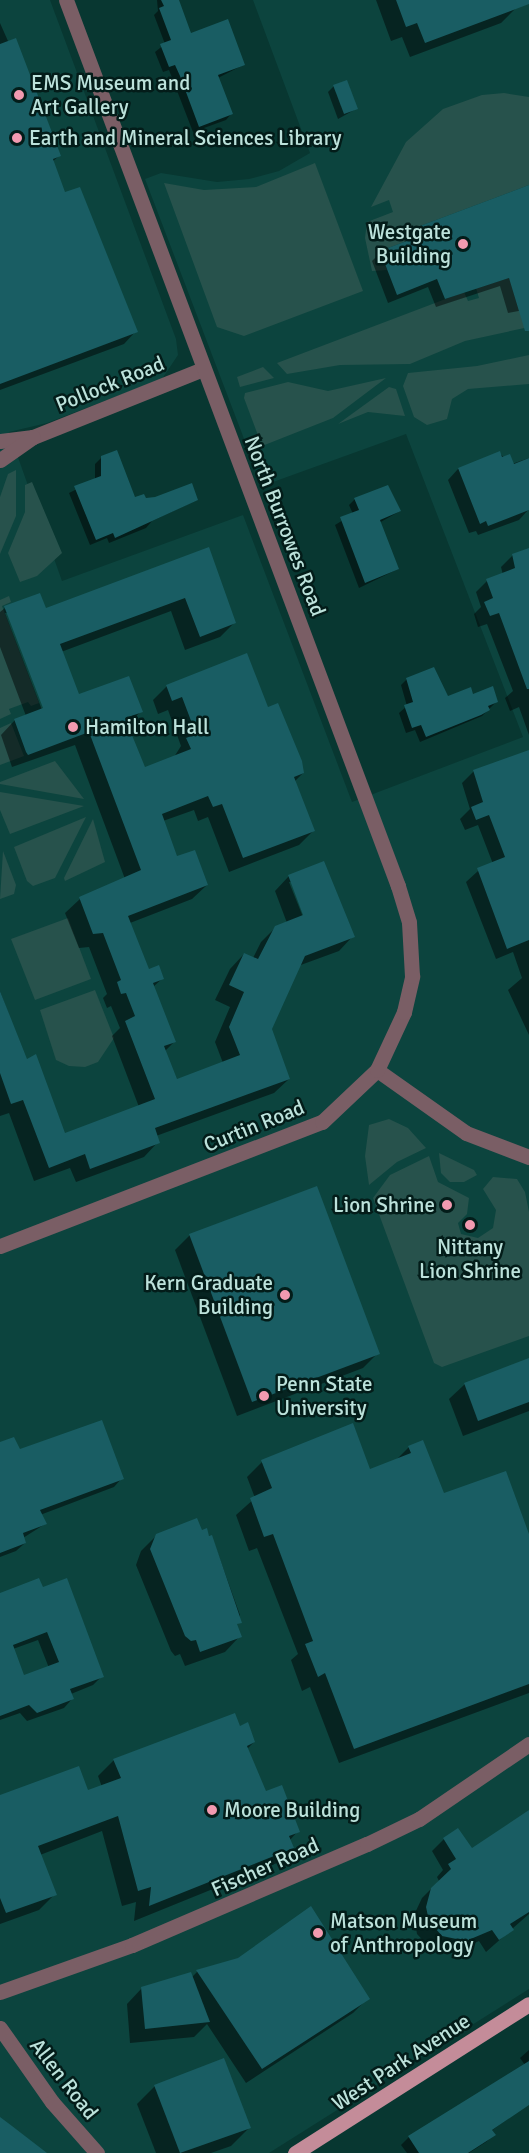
<!DOCTYPE html>
<html>
<head>
<meta charset="utf-8">
<style>
  body { margin:0 }
  #map { position:relative; width:529px; height:2153px; overflow:hidden; background:#083731; font-family:Signika,sans-serif }
  div>[style] { position:absolute }
  [style*='--x'] { left:calc(var(--x)*1px); top:calc(var(--y)*1px); width:calc(var(--w)*1px); rotate:calc(var(--a)*1deg) }
  .built>* { inset:0; background:#0c443e }
  .green>* { inset:0; background:#27524c }
  .shadow>* { inset:0; background:#0007 }
  .building>* { inset:0; background:#195d63 }
  .minor>* { height:15px; margin:-7.5px; padding:0 7.5px; transform-origin:7.5px; border-radius:7.5px; background:#7a5e65 }
  .major>* { height:15px; margin:-7.5px; padding:0 7.5px; transform-origin:7.5px; border-radius:7.5px; background:#c48c99 }
  .dots>* { width:16px; height:16px; translate:-50% -50%; box-sizing:border-box; border:3px solid #031c19; border-radius:50% }
  span { translate:-50% -50%; white-space:nowrap; text-align:center; line-height:1.15; -webkit-text-stroke:5px #031c19; paint-order:stroke }
  .poi-label { font-size:21px; color:#bce2db }
  .left { translate:0 -50%; text-align:left }
  .right { translate:-100% -50%; text-align:right }
  .street-label { font-size:21px; color:#bce2db }
</style>
</head>
<body>
<div id="map">
  <div class="built">
    <i style="clip-path:polygon(0 0,50px 0,176px 339px,178px 355px,162px 379px,47px 423px,9px 432px,62px 581px,243px 515px,352px 802px,523px 737px,406px 434px,262px 486px,145px 179px,161px 173px,217px 182px,249px 179px,279px 171px,310px 153px,253px 0,529px 0,529px 1989px,269px 2153px,0 2153px)"></i>
  </div>
  <div class="green">
    <i style="clip-path:polygon(504px 93px,529px 97px,529px 185px,412px 229px,415px 238px,380px 251px,387px 270px,372px 271px,365px 238px,367px 222px,393px 212px,389px 200px,371px 207px,406px 142px,443px 109px,482px 95px)"></i>
    <i style="clip-path:polygon(315px 163px,363px 291px,244px 336px,217px 327px,164px 183px,204px 190px,256px 187px)"></i>
    <i style="clip-path:polygon(509px 278px,529px 327px,465px 341px,410px 364px,340px 365px,287px 374px,277px 363px,464px 292px,468px 301px,479px 298px,476px 288px)"></i>
    <i style="clip-path:polygon(529px 355px,529px 384px,468px 389px,452px 399px,447px 419px,427px 425px,414px 417px,403px 386px,408px 373px,477px 366px)"></i>
    <i style="clip-path:polygon(263px 367px,274px 378px,240px 387px,237px 377px)"></i>
    <i style="clip-path:polygon(386px 378px,333px 418px,262px 446px,244px 398px,245px 393px,288px 382px,328px 391px)"></i>
    <i style="clip-path:polygon(389px 387px,396px 389px,405px 416px,368px 412px,338px 424px)"></i>
    <i style="clip-path:polygon(16px 470px,16px 516px,0 554px,0 497px,8px 474px)"></i>
    <i style="clip-path:polygon(32px 482px,62px 553px,37px 576px,20px 582px,8px 553px,25px 512px,25px 485px)"></i>
    <i style="clip-path:polygon(9px 596px,11px 602px,2px 606px,39px 703px,31px 706px,28px 702px,9px 709px,11px 714px,0 719px,0 600px)"></i>
    <i style="clip-path:polygon(11px 723px,24px 756px,0 765px,0 728px)"></i>
    <i style="clip-path:polygon(55px 761px,84px 799px,0 784px,0 782px)"></i>
    <i style="clip-path:polygon(0 792px,84px 806px,10px 834px,0 810px)"></i>
    <i style="clip-path:polygon(86px 817px,55px 878px,33px 886px,27px 881px,14px 847px)"></i>
    <i style="clip-path:polygon(93px 819px,105px 862px,65px 881px,64px 878px)"></i>
    <i style="clip-path:polygon(3px 851px,16px 885px,14px 894px,0 899px)"></i>
    <i style="clip-path:polygon(68px 918px,91px 979px,35px 1000px,11px 939px)"></i>
    <i style="clip-path:polygon(95px 990px,114px 1038px,98px 1062px,85px 1067px,69px 1066px,56px 1060px,40px 1010px)"></i>
    <i style="clip-path:polygon(389px 1119px,408px 1128px,426px 1148px,397px 1162px,369px 1185px,365px 1156px,369px 1125px)"></i>
    <i style="clip-path:polygon(439px 1153px,474px 1170px,477px 1175px,464px 1182px,450px 1182px,441px 1173px)"></i>
    <i style="clip-path:polygon(429px 1156px,438px 1182px,469px 1198px,467px 1214px,458px 1223px,461px 1234px,478px 1238px,493px 1228px,496px 1210px,483px 1189px,493px 1177px,517px 1179px,525px 1192px,529px 1212px,529px 1336px,442px 1367px,434px 1363px,373px 1198px,390px 1175px)"></i>
  </div>
  <div class="shadow">
    <i style="clip-path:polygon(157px 0,177px 0,190px 35px,243px 65px,218px 78px,231px 114px,226px 120px,193px 132px,169px 70px,163px 72px,155px 52px,165px 44px,154px 15px,158px 11px)"></i>
    <i style="clip-path:polygon(376px 0,513px 0,516px 8px,501px 23px,410px 57px,402px 37px,391px 41px)"></i>
    <i style="clip-path:polygon(0 23px,59px 156px,52px 162px,64px 194px,136px 331px,124px 344px,0 390px)"></i>
    <i style="clip-path:polygon(334px 86px,356px 109px,338px 119px,328px 92px)"></i>
    <i style="clip-path:polygon(529px 186px,529px 309px,508px 313px,500px 286px,436px 307px,428px 287px,388px 303px,372px 261px,381px 252px,405px 243px,404px 239px,413px 230px)"></i>
    <i style="clip-path:polygon(499px 453px,512px 464px,529px 458px,529px 509px,519px 520px,478px 535px,476px 531px,469px 533px,448px 480px,458px 469px)"></i>
    <i style="clip-path:polygon(102px 457px,135px 499px,197px 500px,152px 521px,146px 528px,109px 543px,107px 538px,90px 545px,69px 493px,95px 480px,95px 464px)"></i>
    <i style="clip-path:polygon(355px 499px,400px 511px,379px 523px,398px 569px,359px 588px,335px 525px,353px 514px,349px 505px)"></i>
    <i style="clip-path:polygon(evenodd,208px 549px,234px 623px,220px 637px,185px 650px,171px 611px,61px 652px,78px 696px,141px 711px,127px 726px,144px 769px,174px 757px,181px 746px,168px 710px,158px 714px,153px 700px,167px 686px,267px 709px,303px 773px,294px 782px,313px 831px,299px 845px,229px 872px,208px 817px,198px 821px,194px 810px,163px 821px,176px 858px,207px 885px,192px 899px,130px 923px,148px 971px,163px 978px,153px 987px,174px 1042px,165px 1051px,176px 1081px,223px 1063px,215px 1042px,230px 1007px,215px 1000px,230px 969px,244px 954px,253px 958px,261px 942px,276px 927px,287px 923px,275px 891px,289px 876px,353px 936px,339px 951px,298px 966px,270px 1029px,289px 1079px,274px 1093px,156px 1136px,158px 1142px,144px 1157px,76px 1182px,70px 1168px,34px 1181px,9px 1113px,0 1116px,0 991px,26px 1061px,64px 1135px,139px 1107px,112px 1036px,120px 1028px,111px 1006px,107px 1008px,103px 998px,107px 994px,89px 947px,79px 948px,65px 913px,80px 899px,125px 879px,75px 745px,12px 767px,1px 735px,15px 720px,26px 716px,0 647px,0 612px,5px 608px,45px 610px,208px 549px,5px 613px,8px 613px,47px 714px,44px 715px,5px 613px,208px 549px,289px 882px,292px 882px,307px 921px,305px 922px,289px 882px)"></i>
    <i style="clip-path:polygon(529px 549px,529px 735px,519px 707px,510px 711px,505px 698px,513px 691px,487px 624px,478px 627px,474px 614px,481px 607px,476px 592px,487px 581px,503px 575px,501px 567px,513px 555px)"></i>
    <i style="clip-path:polygon(407px 679px,448px 698px,472px 696px,497px 701px,482px 716px,420px 742px,415px 730px,406px 733px,399px 713px,407px 706px,401px 685px)"></i>
    <i style="clip-path:polygon(529px 751px,529px 1035px,508px 990px,522px 978px,513px 952px,496px 959px,466px 882px,478px 871px,493px 864px,478px 825px,465px 830px,460px 819px,470px 809px,462px 783px,474px 771px)"></i>
    <i style="clip-path:polygon(190px 1235px,378px 1353px,363px 1368px,237px 1416px,175px 1250px)"></i>
    <i style="clip-path:polygon(529px 1360px,529px 1411px,463px 1436px,449px 1399px,465px 1384px)"></i>
    <i style="clip-path:polygon(0 1443px,19px 1451px,122px 1478px,114px 1487px,40px 1515px,45px 1524px,23px 1538px,25px 1543px,16px 1551px,0 1557px)"></i>
    <i style="clip-path:polygon(409px 1447px,443px 1495px,529px 1538px,529px 1693px,339px 1763px,310px 1687px,302px 1691px,291px 1660px,298px 1654px,257px 1548px,249px 1551px,236px 1515px,255px 1498px,247px 1477px,262px 1462px,369px 1471px,395px 1461px)"></i>
    <i style="clip-path:polygon(201px 1532px,212px 1537px,240px 1615px,236px 1627px,240px 1636px,225px 1652px,185px 1666px,180px 1654px,175px 1656px,171px 1651px,136px 1565px,141px 1551px,157px 1535px)"></i>
    <i style="clip-path:polygon(evenodd,42px 1589px,102px 1676px,93px 1685px,71px 1694px,72px 1699px,64px 1708px,27px 1721px,20px 1713px,0 1720px,0 1594px,42px 1589px,38px 1640px,49px 1668px,23px 1677px,13px 1649px,38px 1640px)"></i>
    <i style="clip-path:polygon(239px 1728px,254px 1742px,247px 1749px,265px 1793px,298px 1831px,290px 1840px,293px 1847px,277px 1863px,134px 1921px,136px 1902px,122px 1906px,102px 1831px,40px 1855px,55px 1894px,39px 1910px,0 1924px,0 1797px,87px 1792px,102px 1787px,98px 1776px,114px 1760px)"></i>
    <i style="clip-path:polygon(529px 1812px,529px 1914px,486px 1952px,479px 1941px,453px 1953px,430px 1948px,417px 1934px,414px 1915px,422px 1898px,439px 1881px,437px 1877px,443px 1870px,432px 1851px,444px 1839px,471px 1850px)"></i>
    <i style="clip-path:polygon(239px 1959px,368px 1998px,353px 2013px,246px 2083px,207px 2024px,194px 2037px,130px 2043px,127px 2004px,142px 1988px,192px 1977px,197px 1972px)"></i>
    <i style="clip-path:polygon(529px 2050px,528px 2104px,491px 2131px,494px 2135px,486px 2142px,469px 2153px,407px 2153px,401px 2145px,409px 2137px,525px 2065px,520px 2058px)"></i>
    <i style="clip-path:polygon(155px 2086px,249px 2128px,231px 2146px,211px 2153px,156px 2153px,137px 2104px)"></i>
  </div>
  <div class="building">
    <i style="clip-path:polygon(161px 0,179px 0,191px 33px,228px 19px,245px 65px,218px 75px,233px 114px,199px 127px,180px 76px,175px 65px,169px 67px,160px 44px,171px 40px,159px 8px,164px 6px)"></i>
    <i style="clip-path:polygon(396px 0,529px 0,529px 4px,425px 43px,417px 23px,406px 27px)"></i>
    <i style="clip-path:polygon(16px 38px,61px 156px,53px 159px,65px 192px,80px 187px,138px 332px,0 384px,0 44px)"></i>
    <i style="clip-path:polygon(347px 80px,358px 109px,344px 114px,333px 85px)"></i>
    <i style="clip-path:polygon(529px 185px,529px 331px,525px 331px,509px 278px,445px 299px,437px 279px,397px 295px,380px 251px,415px 238px,412px 229px)"></i>
    <i style="clip-path:polygon(117px 450px,135px 497px,144px 494px,146px 498px,155px 497px,192px 483px,198px 500px,115px 538px,113px 533px,96px 540px,74px 486px,101px 476px,101px 456px)"></i>
    <i style="clip-path:polygon(500px 451px,502px 457px,510px 454px,514px 464px,529px 458px,529px 510px,488px 526px,486px 521px,480px 524px,458px 468px)"></i>
    <i style="clip-path:polygon(388px 485px,401px 511px,380px 520px,399px 569px,365px 583px,340px 517px,359px 510px,354px 498px)"></i>
    <i style="clip-path:polygon(209px 547px,236px 623px,200px 637px,185px 598px,60px 644px,79px 694px,129px 676px,143px 712px,125px 718px,145px 767px,191px 749px,186px 738px,196px 734px,182px 697px,172px 701px,166px 685px,247px 653px,268px 707px,278px 703px,302px 761px,304px 773px,294px 777px,315px 831px,243px 858px,222px 804px,213px 807px,208px 796px,162px 814px,177px 856px,195px 850px,208px 885px,128px 916px,149px 969px,159px 965px,164px 979px,153px 983px,176px 1042px,164px 1046px,177px 1079px,240px 1055px,229px 1027px,244px 992px,229px 985px,244px 953px,258px 959px,275px 926px,303px 915px,288px 875px,324px 861px,355px 937px,305px 956px,272px 1029px,290px 1079px,155px 1128px,160px 1143px,90px 1169px,85px 1154px,49px 1168px,23px 1100px,11px 1104px,0 1073px,0 991px,27px 1059px,36px 1054px,65px 1133px,155px 1099px,125px 1021px,135px 1016px,126px 993px,121px 994px,117px 982px,121px 980px,103px 933px,93px 934px,79px 897px,141px 870px,89px 732px,28px 755px,26px 752px,14px 719px,43px 708px,4px 606px,40px 593px,46px 608px)"></i>
    <i style="clip-path:polygon(529px 548px,529px 689px,527px 689px,499px 613px,490px 616px,484px 602px,493px 598px,486px 579px,515px 568px,512px 554px)"></i>
    <i style="clip-path:polygon(434px 667px,448px 696px,471px 687px,473px 694px,493px 686px,498px 702px,488px 706px,490px 710px,481px 715px,426px 737px,421px 725px,412px 728px,404px 705px,413px 702px,406px 678px)"></i>
    <i style="clip-path:polygon(529px 750px,529px 940px,507px 949px,477px 868px,505px 857px,489px 815px,476px 820px,471px 807px,483px 802px,473px 770px)"></i>
    <i style="clip-path:polygon(317px 1186px,380px 1354px,252px 1402px,189px 1234px)"></i>
    <i style="clip-path:polygon(529px 1358px,529px 1402px,478px 1421px,464px 1383px)"></i>
    <i style="clip-path:polygon(102px 1420px,124px 1479px,40px 1510px,47px 1524px,23px 1533px,26px 1543px,0 1553px,0 1442px,14px 1437px,20px 1449px)"></i>
    <i style="clip-path:polygon(353px 1423px,370px 1469px,411px 1453px,408px 1446px,423px 1440px,444px 1493px,506px 1471px,529px 1534px,529px 1684px,354px 1749px,325px 1673px,318px 1677px,305px 1644px,313px 1641px,273px 1534px,264px 1537px,250px 1498px,272px 1488px,261px 1460px)"></i>
    <i style="clip-path:polygon(197px 1518px,202px 1530px,207px 1528px,209px 1536px,212px 1535px,242px 1623px,237px 1624px,242px 1637px,200px 1652px,196px 1640px,191px 1641px,185px 1636px,150px 1549px,156px 1534px)"></i>
    <i style="clip-path:polygon(evenodd,39px 1578px,43px 1587px,67px 1578px,104px 1677px,70px 1689px,74px 1699px,37px 1713px,29px 1705px,0 1716px,0 1593px,39px 1578px,47px 1632px,59px 1662px,24px 1675px,13px 1645px,47px 1632px)"></i>
    <i style="clip-path:polygon(235px 1713px,240px 1726px,248px 1722px,255px 1742px,247px 1746px,266px 1791px,282px 1785px,300px 1832px,289px 1836px,294px 1848px,149px 1906px,151px 1887px,138px 1891px,118px 1816px,38px 1846px,57px 1895px,6px 1913px,0 1898px,0 1795px,79px 1766px,88px 1790px,121px 1778px,113px 1759px)"></i>
    <i style="clip-path:polygon(529px 1810px,529px 1912px,510px 1924px,514px 1930px,499px 1940px,492px 1930px,466px 1941px,442px 1936px,429px 1921px,426px 1907px,431px 1888px,451px 1869px,448px 1864px,456px 1859px,443px 1838px,458px 1828px,472px 1848px)"></i>
    <i style="clip-path:polygon(311px 1906px,370px 1999px,262px 2069px,196px 1970px,238px 1958px)"></i>
    <i style="clip-path:polygon(191px 1972px,210px 2022px,145px 2029px,141px 1987px)"></i>
    <i style="clip-path:polygon(224px 2058px,251px 2128px,180px 2153px,154px 2085px)"></i>
    <i style="clip-path:polygon(529px 2061px,529px 2105px,492px 2130px,496px 2135px,468px 2153px,419px 2153px,408px 2136px)"></i>
    <i style="clip-path:polygon(0 2117px,12px 2126px,47px 2153px,0 2153px)"></i>
  </div>
  <div class="minor">
    <i style="--x:0;--y:441;--w:33;--a:-7"></i>
    <i style="--x:33;--y:437;--w:183;--a:-21.8"></i>
    <i style="--x:0;--y:460;--w:40;--a:-34.9"></i>
    <i style="--x:377;--y:1070;--w:109;--a:35.3"></i>
    <i style="--x:466;--y:1133;--w:67;--a:20.9"></i>
    <i style="--x:0;--y:1246;--w:345;--a:-21.1"></i>
    <i style="--x:322;--y:1122;--w:76;--a:-43.4"></i>
    <i style="--x:377;--y:1070;--w:64;--a:-65"></i>
    <i style="--x:404;--y:1012;--w:37;--a:-77"></i>
    <i style="--x:412;--y:976;--w:54;--a:-93.2"></i>
    <i style="--x:409;--y:922;--w:38;--a:-107"></i>
    <i style="--x:398;--y:886;--w:946;--a:-110.54"></i>
    <i style="--x:0;--y:1992;--w:140;--a:-19.6"></i>
    <i style="--x:132;--y:1945;--w:256;--a:-23.3"></i>
    <i style="--x:367;--y:1844;--w:58;--a:-25.7"></i>
    <i style="--x:419;--y:1819;--w:133;--a:-34.3"></i>
    <i style="--x:0;--y:2028;--w:90;--a:54.9"></i>
    <i style="--x:52;--y:2102;--w:68;--a:48.6"></i>
  </div>
  <div class="major">
    <i style="--x:295;--y:2153;--w:277;--a:-32.5"></i>
  </div>
  <div class="dots">
    <i style="left:19px;top:95px;background:#f29ab0"></i>
    <i style="left:17px;top:138px;background:#f29ab0"></i>
    <i style="left:463px;top:244px;background:#f29ab0"></i>
    <i style="left:73px;top:727px;background:#f29ab0"></i>
    <i style="left:447px;top:1205px;background:#f29ab0"></i>
    <i style="left:470px;top:1225px;background:#f29ab0"></i>
    <i style="left:285px;top:1295px;background:#f29ab0"></i>
    <i style="left:264px;top:1396px;background:#f29ab0"></i>
    <i style="left:212px;top:1810px;background:#f29ab0"></i>
    <i style="left:318px;top:1933px;background:#f29ab0"></i>
  </div>
  <div class="poi-label">
    <span class="left" style="left:31px;top:95px">EMS Museum and<br>Art Gallery</span>
    <span class="left" style="left:29px;top:138px">Earth and Mineral Sciences Library</span>
    <span class="right" style="left:451px;top:244px">Westgate<br>Building</span>
    <span class="left" style="left:85px;top:727px">Hamilton Hall</span>
    <span class="right" style="left:435px;top:1205px">Lion Shrine</span>
    <span style="left:470px;top:1259px">Nittany<br>Lion Shrine</span>
    <span class="right" style="left:273px;top:1295px">Kern Graduate<br>Building</span>
    <span class="left" style="left:276px;top:1396px">Penn State<br>University</span>
    <span class="left" style="left:224px;top:1810px">Moore Building</span>
    <span class="left" style="left:330px;top:1933px">Matson Museum<br>of Anthropology</span>
  </div>
  <div class="street-label">
    <span style="left:110px;top:384px;rotate:-22deg">Pollock Road</span>
    <span style="left:285px;top:526px;rotate:69deg">North Burrowes Road</span>
    <span style="left:254px;top:1126px;rotate:-22deg">Curtin Road</span>
    <span style="left:265px;top:1867px;rotate:-24deg">Fischer Road</span>
    <span style="left:401px;top:2062px;rotate:-33deg">West Park Avenue</span>
    <span style="left:64px;top:2079px;rotate:52deg">Allen Road</span>
  </div>
</div>
</body>
</html>
